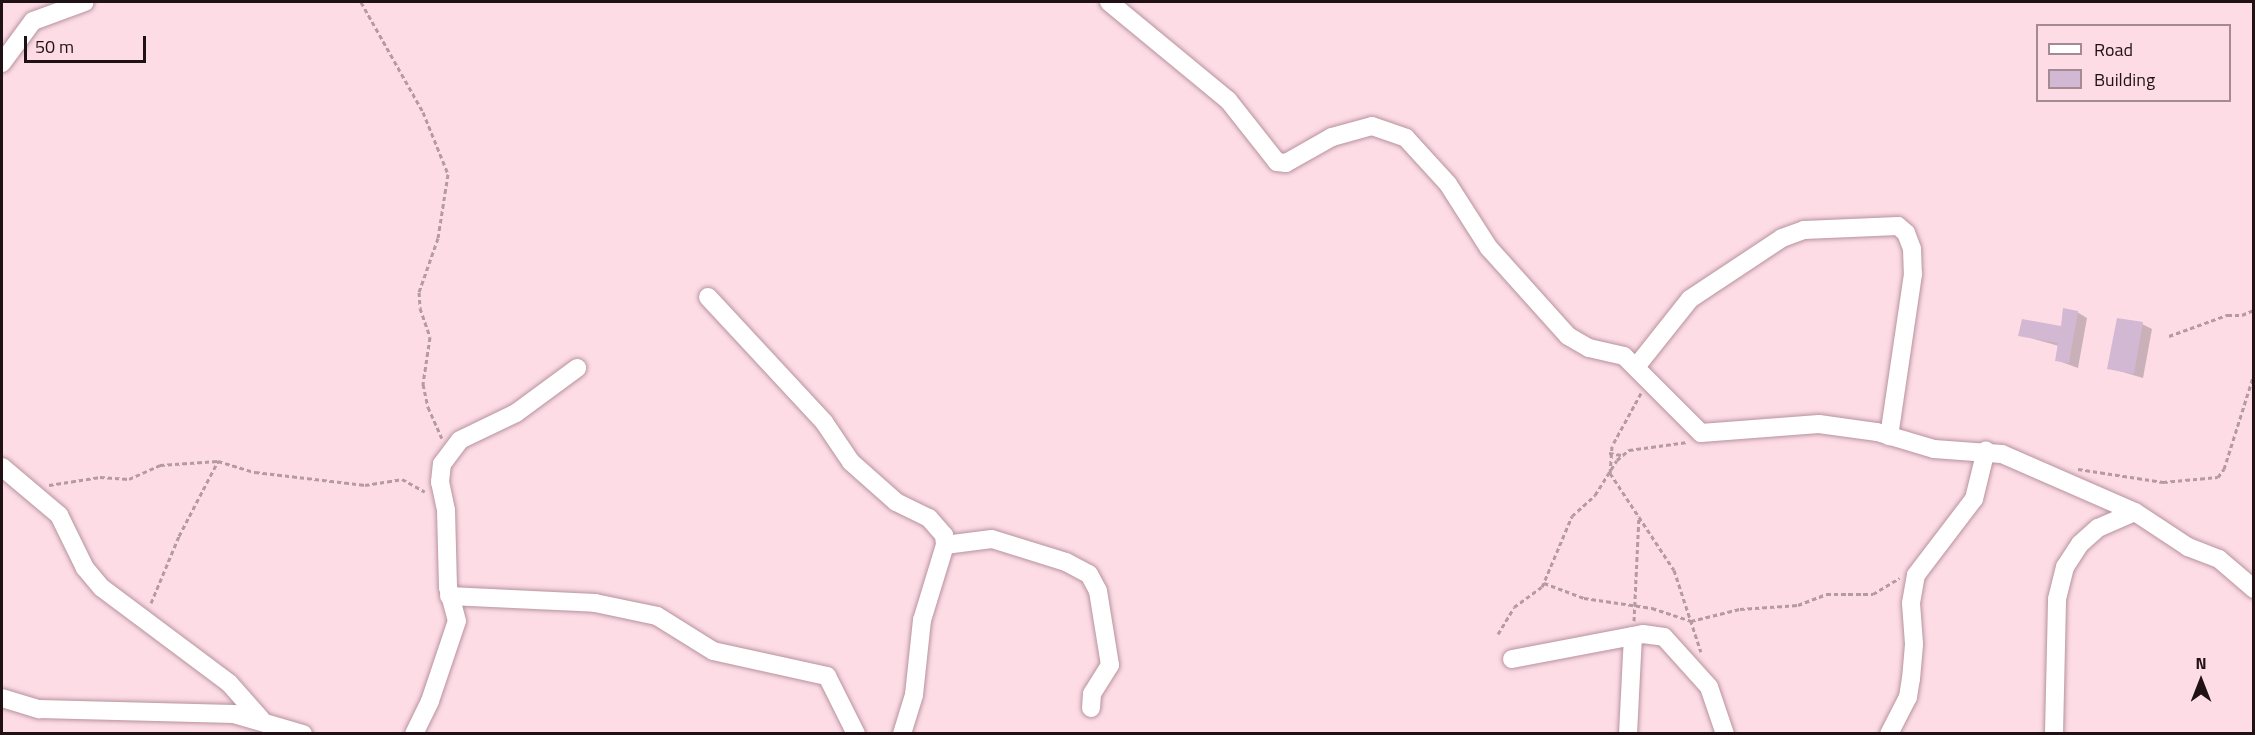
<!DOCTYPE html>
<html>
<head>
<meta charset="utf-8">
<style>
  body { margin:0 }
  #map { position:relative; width:2255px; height:735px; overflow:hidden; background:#fddce6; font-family:"Titillium Web",sans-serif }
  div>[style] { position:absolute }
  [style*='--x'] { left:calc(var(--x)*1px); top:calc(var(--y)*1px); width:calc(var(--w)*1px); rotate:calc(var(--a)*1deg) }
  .shadow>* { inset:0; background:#0003 }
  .building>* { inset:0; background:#d2b8d3 }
  .path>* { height:3px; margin-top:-1.5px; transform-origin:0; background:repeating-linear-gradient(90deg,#b59aa2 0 4.5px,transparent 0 7.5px) }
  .roads { filter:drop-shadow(0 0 2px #b7929e) drop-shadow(0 0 2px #b7929e) }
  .minor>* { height:18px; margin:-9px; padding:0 9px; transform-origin:9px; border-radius:9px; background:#fff }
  span { translate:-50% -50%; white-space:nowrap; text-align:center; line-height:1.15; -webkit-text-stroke:6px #fddce6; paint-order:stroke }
  .frame { position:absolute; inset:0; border:3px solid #1f1116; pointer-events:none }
  .legend { position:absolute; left:2036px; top:24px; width:195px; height:78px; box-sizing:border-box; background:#fddce6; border:2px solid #a48b93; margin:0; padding:8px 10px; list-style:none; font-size:18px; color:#1f1116 }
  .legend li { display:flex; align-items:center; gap:12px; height:30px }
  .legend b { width:30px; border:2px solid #a48b93 }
  .north { position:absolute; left:2171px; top:651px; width:60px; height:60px; -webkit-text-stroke:4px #fddce6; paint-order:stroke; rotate:0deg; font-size:16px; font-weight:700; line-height:24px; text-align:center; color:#1f1116 }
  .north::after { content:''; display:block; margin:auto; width:21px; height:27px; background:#1f1116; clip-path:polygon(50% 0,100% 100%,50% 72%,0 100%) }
  .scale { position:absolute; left:24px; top:36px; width:122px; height:27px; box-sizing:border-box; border:3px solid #1f1116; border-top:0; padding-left:8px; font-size:18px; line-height:21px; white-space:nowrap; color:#1f1116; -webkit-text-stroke:4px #fddce6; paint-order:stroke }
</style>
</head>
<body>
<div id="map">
  <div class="shadow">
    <i style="clip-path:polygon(2077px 312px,2087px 318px,2078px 368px,2056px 360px,2059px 346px,2020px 335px,2062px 328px)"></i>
    <i style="clip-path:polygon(2142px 324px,2152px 329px,2143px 378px,2109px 368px)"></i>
  </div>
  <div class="building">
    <i style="clip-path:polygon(2063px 308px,2078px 311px,2069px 363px,2055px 361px,2058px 343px,2018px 336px,2022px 319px,2061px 326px)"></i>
    <i style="clip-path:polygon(2117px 318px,2143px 322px,2134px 374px,2107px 369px)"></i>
  </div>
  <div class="path">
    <i style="--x:361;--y:2;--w:126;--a:60.6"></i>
    <i style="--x:423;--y:112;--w:67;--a:68"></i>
    <i style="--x:448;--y:174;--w:65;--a:98.9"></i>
    <i style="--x:438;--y:238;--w:57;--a:109.4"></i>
    <i style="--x:419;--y:292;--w:16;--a:86"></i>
    <i style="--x:420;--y:308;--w:31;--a:71"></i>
    <i style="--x:430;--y:337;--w:48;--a:98.5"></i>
    <i style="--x:423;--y:384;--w:24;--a:78"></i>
    <i style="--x:428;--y:407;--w:34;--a:66"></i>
    <i style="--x:2169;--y:336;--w:62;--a:-19.9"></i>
    <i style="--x:2227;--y:315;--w:15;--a:0"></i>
    <i style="--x:2242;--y:315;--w:13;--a:-23"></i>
    <i style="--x:1641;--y:393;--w:60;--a:118.7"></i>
    <i style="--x:1612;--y:446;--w:27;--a:94"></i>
    <i style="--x:1610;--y:473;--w:116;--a:56.6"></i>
    <i style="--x:1674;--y:570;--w:86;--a:71.8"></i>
    <i style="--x:1609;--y:453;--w:13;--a:9"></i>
    <i style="--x:2078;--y:469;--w:86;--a:8.7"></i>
    <i style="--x:2163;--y:482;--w:55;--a:-5.2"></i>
    <i style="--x:2218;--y:477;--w:10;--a:-53"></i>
    <i style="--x:2224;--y:469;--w:100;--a:-72.5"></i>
    <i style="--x:49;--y:485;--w:52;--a:-8.9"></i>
    <i style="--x:100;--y:477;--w:29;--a:4"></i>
    <i style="--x:129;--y:479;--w:34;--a:-24"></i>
    <i style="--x:160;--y:465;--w:58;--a:-3.9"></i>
    <i style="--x:218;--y:461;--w:39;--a:17"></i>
    <i style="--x:255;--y:472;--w:111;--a:6.7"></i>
    <i style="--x:365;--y:485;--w:37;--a:-9"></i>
    <i style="--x:402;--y:479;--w:26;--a:29"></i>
    <i style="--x:1544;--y:583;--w:43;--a:20.6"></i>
    <i style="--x:1584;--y:598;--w:69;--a:8.4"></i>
    <i style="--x:1652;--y:608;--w:41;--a:18.4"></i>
    <i style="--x:1691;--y:621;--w:50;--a:-13.8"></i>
    <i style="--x:1740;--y:609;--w:58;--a:-3.9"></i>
    <i style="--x:1798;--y:605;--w:30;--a:-21"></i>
    <i style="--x:1826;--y:594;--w:47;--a:0"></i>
    <i style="--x:1873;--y:594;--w:31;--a:-31"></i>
    <i style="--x:151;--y:603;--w:73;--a:-67.3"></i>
    <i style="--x:179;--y:536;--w:85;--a:-62.5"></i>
    <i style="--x:1634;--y:621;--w:105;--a:-87.3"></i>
    <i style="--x:1498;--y:634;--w:31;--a:-59"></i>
    <i style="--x:1514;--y:607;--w:34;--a:-36"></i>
    <i style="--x:1542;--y:587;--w:77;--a:-67.1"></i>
    <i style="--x:1572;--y:516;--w:31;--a:-42"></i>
    <i style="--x:1595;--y:495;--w:41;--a:-57.8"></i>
    <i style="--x:1617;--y:460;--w:16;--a:-40"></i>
    <i style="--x:1629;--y:450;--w:59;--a:-7.9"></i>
  </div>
  <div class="roads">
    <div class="minor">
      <i style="--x:1109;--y:2;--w:154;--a:39.5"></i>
      <i style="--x:1228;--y:100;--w:79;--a:51.7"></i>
      <i style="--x:1277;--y:162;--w:9;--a:6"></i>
      <i style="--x:1286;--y:163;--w:53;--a:-29.5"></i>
      <i style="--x:1332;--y:137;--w:41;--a:-15.4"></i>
      <i style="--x:1372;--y:126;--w:36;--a:19"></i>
      <i style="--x:1406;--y:138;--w:62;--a:47.6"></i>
      <i style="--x:1448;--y:184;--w:76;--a:57.4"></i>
      <i style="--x:1489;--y:248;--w:118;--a:48.1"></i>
      <i style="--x:1568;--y:336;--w:24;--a:30"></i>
      <i style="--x:1589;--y:348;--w:36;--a:13"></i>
      <i style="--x:1624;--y:356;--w:109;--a:45"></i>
      <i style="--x:1701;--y:433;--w:118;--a:-4.4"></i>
      <i style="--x:1819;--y:424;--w:59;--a:7.9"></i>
      <i style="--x:1877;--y:432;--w:59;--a:16.6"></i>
      <i style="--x:1934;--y:449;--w:68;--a:4.2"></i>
      <i style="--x:2002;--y:454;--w:145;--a:23.6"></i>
      <i style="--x:2135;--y:512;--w:64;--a:33.4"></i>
      <i style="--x:2188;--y:547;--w:33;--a:21"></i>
      <i style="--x:2219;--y:559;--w:46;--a:40.6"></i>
      <i style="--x:2;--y:63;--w:52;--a:-53.6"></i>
      <i style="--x:33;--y:21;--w:55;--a:-20.1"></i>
      <i style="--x:708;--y:297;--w:171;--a:47.1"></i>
      <i style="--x:824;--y:422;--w:48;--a:56"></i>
      <i style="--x:851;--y:462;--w:60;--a:41.6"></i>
      <i style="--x:896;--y:502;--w:37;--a:26"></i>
      <i style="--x:929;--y:518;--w:23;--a:49"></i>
      <i style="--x:944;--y:535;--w:10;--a:84"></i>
      <i style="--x:945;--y:545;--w:78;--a:107"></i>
      <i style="--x:922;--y:620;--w:75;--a:96.1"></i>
      <i style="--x:914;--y:695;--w:41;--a:107.1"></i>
      <i style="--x:1636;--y:367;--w:87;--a:-51.5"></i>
      <i style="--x:1690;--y:299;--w:110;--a:-33.5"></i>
      <i style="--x:1782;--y:238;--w:23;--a:-20"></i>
      <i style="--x:1804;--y:230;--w:94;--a:-2.4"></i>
      <i style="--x:1898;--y:226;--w:11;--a:41"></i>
      <i style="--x:1906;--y:233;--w:17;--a:69"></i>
      <i style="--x:1912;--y:249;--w:25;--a:88"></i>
      <i style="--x:1913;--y:274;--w:164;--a:98.4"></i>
      <i style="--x:2;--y:467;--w:75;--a:40.1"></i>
      <i style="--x:59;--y:515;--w:59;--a:63.9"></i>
      <i style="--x:85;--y:568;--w:26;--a:50"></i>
      <i style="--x:102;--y:588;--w:159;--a:36.8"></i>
      <i style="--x:229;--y:683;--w:48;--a:48.4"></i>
      <i style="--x:945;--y:545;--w:47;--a:-7.3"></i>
      <i style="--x:992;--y:539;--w:77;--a:17.3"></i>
      <i style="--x:1066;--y:562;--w:26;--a:28"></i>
      <i style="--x:1089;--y:574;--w:19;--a:62"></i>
      <i style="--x:1098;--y:591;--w:75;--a:80.8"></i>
      <i style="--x:1110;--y:665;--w:34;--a:122"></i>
      <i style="--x:1092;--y:694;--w:14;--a:94"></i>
      <i style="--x:449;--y:596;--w:146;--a:2.7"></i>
      <i style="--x:595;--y:603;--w:63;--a:11.8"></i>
      <i style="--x:657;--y:616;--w:66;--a:32"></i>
      <i style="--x:713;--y:651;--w:117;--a:12.4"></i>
      <i style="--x:827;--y:676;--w:65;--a:63.4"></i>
      <i style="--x:1512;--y:659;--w:133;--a:-10.8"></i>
      <i style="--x:1643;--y:634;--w:21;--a:8"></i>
      <i style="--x:1664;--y:637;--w:67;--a:48"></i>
      <i style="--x:1709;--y:687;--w:50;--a:71.2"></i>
      <i style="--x:2;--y:698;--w:39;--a:17"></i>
      <i style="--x:39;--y:709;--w:195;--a:1.5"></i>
      <i style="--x:234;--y:714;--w:72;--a:16.2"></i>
      <i style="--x:414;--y:734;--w:37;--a:-64"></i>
      <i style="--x:430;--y:701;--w:84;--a:-71.4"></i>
      <i style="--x:457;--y:621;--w:35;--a:-105"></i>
      <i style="--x:448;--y:587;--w:77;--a:-91.5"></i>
      <i style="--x:446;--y:510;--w:29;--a:-102"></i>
      <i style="--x:440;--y:482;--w:18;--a:-84"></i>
      <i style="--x:442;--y:464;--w:30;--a:-53"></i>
      <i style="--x:460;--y:440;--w:62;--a:-25.7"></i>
      <i style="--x:516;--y:413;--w:76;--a:-36.4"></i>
      <i style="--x:1628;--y:734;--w:98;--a:-87.1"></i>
      <i style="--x:1889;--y:734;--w:42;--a:-62.8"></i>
      <i style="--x:1908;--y:697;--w:18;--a:-81"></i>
      <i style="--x:1911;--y:679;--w:35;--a:-85"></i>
      <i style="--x:1914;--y:644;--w:41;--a:-94.2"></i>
      <i style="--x:1911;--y:603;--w:28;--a:-80"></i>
      <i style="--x:1916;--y:575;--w:96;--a:-52.7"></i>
      <i style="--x:1974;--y:499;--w:50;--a:-76.2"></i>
      <i style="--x:2054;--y:734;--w:135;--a:-88.7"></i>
      <i style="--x:2057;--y:599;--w:33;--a:-76"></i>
      <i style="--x:2065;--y:567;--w:27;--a:-57"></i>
      <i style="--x:2080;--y:544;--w:24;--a:-42"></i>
      <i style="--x:2098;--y:528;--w:40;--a:-23.4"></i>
    </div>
  </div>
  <div class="frame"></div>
  <ul class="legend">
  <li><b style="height:8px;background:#fff"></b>Road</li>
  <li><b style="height:16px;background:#d2b8d3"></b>Building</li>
  </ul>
  <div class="north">N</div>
  <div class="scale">50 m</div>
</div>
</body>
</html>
